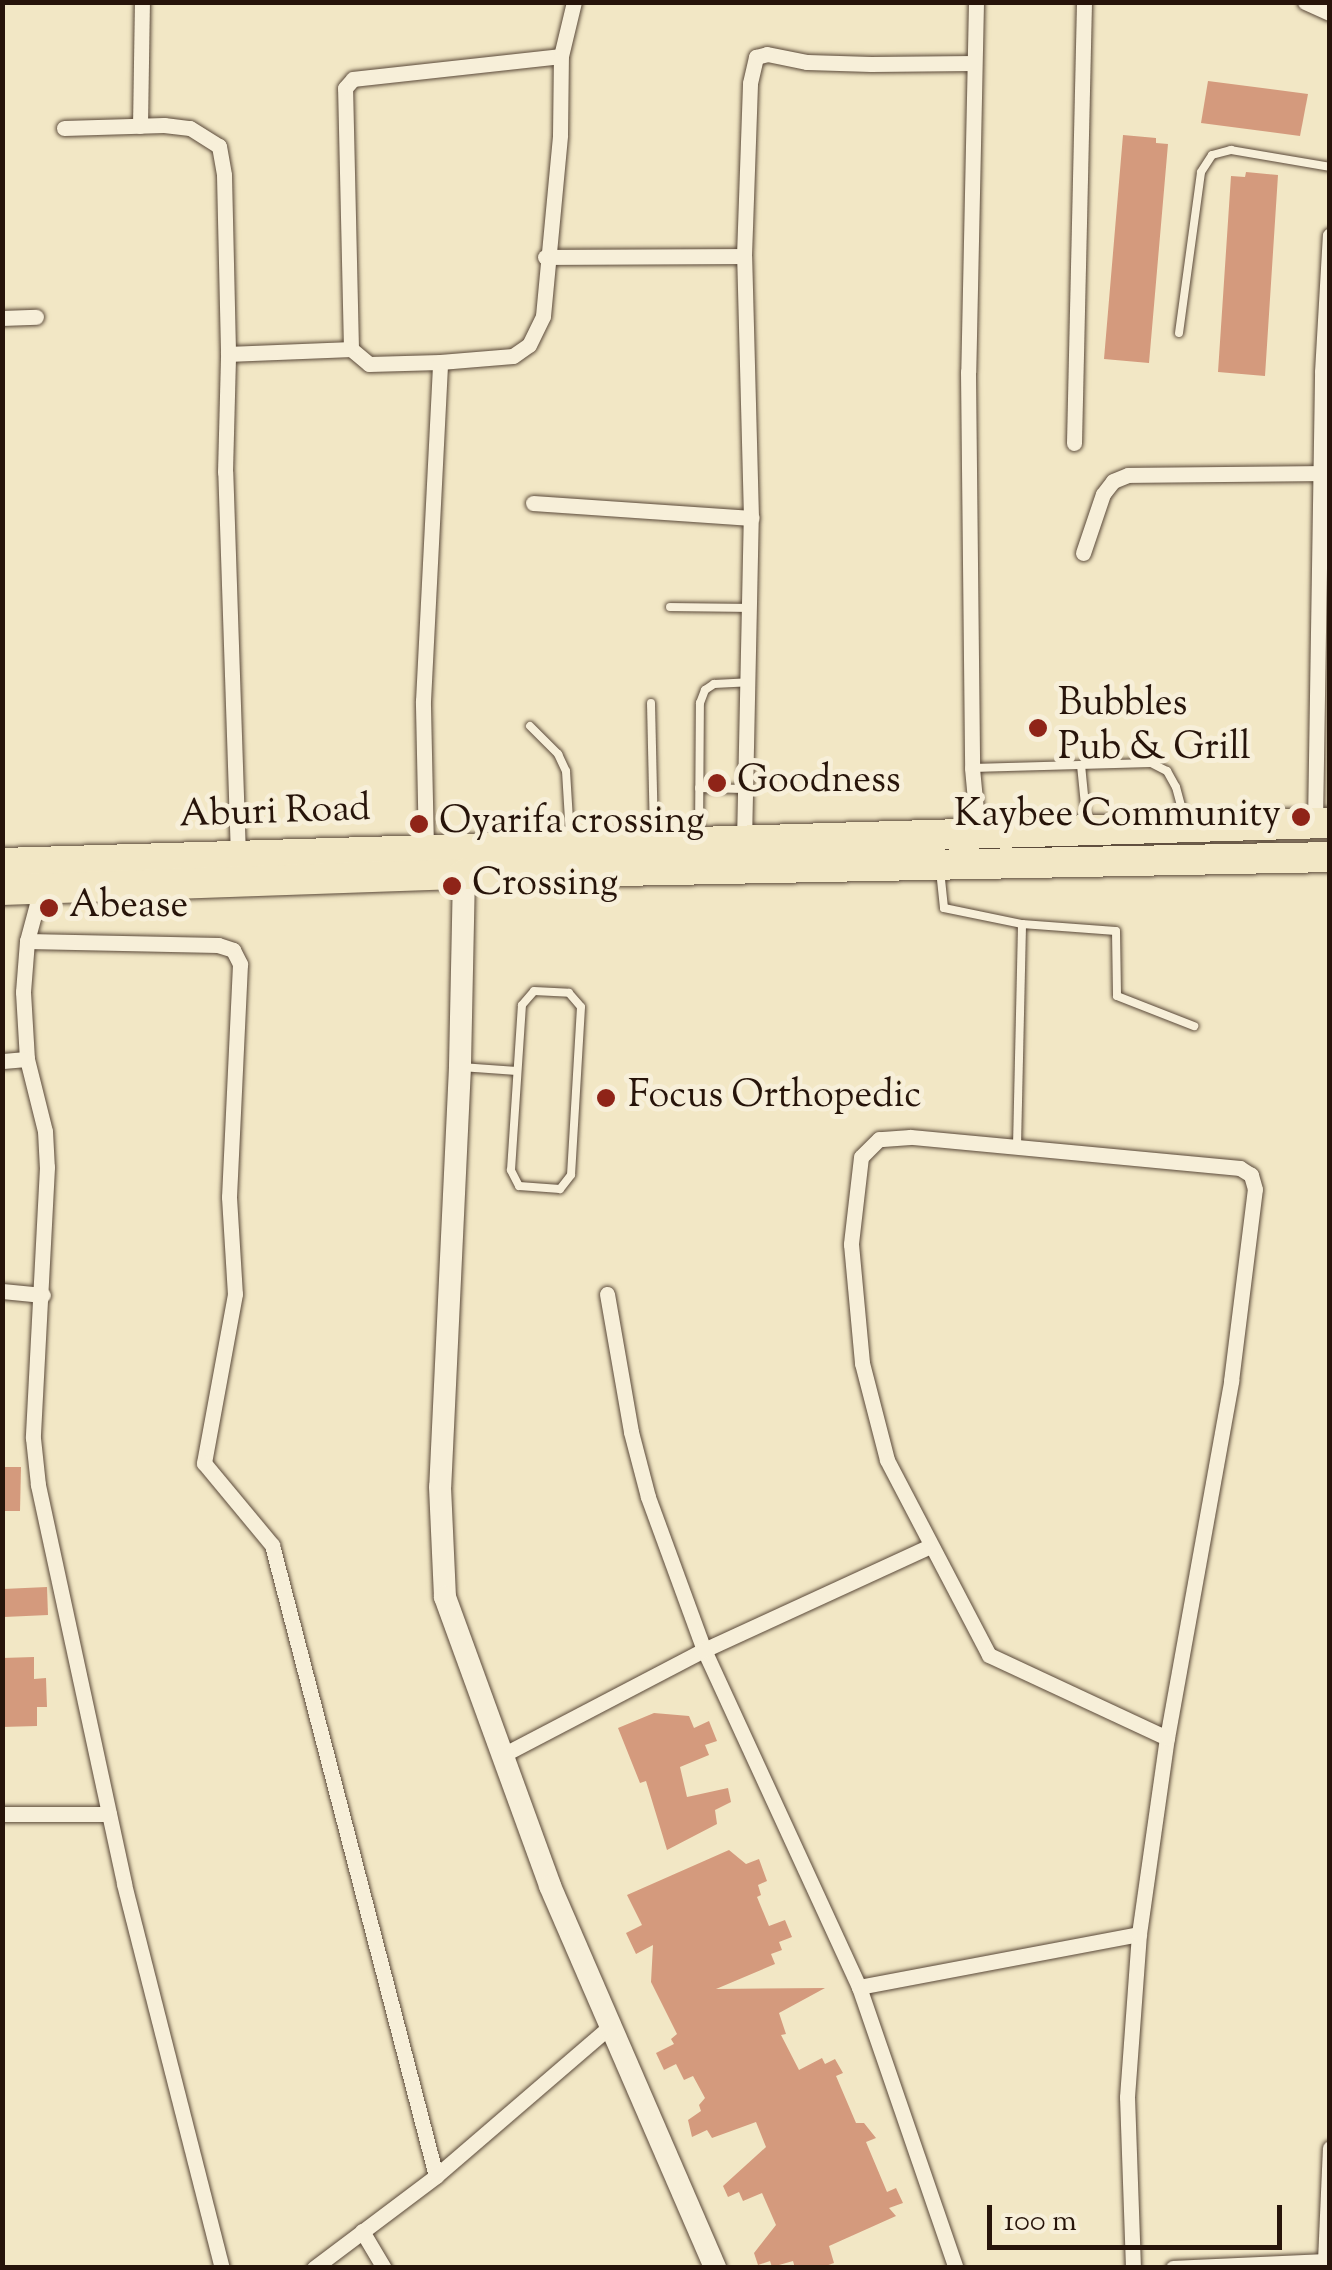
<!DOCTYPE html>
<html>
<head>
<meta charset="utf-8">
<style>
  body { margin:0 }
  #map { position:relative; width:1332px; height:2270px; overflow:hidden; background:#f2e7c5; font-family:"Sorts Mill Goudy",serif }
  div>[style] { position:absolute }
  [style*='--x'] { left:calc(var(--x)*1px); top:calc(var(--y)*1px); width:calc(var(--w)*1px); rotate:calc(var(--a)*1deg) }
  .building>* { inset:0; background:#d49a7d }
  .roads { filter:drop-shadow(0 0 2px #5a4939) drop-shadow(0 0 2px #5a4939) }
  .lane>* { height:8px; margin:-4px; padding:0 4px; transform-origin:4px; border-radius:4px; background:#f7efd9 }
  .street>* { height:15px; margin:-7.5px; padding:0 7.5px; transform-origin:7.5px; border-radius:7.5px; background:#f7efd9 }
  .secondary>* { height:22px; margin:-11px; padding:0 11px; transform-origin:11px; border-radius:11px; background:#f7efd9 }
  .highway>* { height:30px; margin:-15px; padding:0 15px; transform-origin:15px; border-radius:15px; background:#f2e7c5 }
  .dots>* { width:28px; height:28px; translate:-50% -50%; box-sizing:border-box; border:5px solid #f7efd9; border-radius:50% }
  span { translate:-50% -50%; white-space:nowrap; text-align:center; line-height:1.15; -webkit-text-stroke:10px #f7efd9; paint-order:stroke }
  .poi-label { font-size:38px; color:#27140a }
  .left { translate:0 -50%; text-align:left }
  .right { translate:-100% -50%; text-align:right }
  .street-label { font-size:38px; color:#27140a }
  .frame { position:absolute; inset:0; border:5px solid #27140a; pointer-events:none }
  .scale { position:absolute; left:987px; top:2205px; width:295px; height:45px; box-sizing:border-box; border:5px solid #27140a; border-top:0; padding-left:12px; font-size:30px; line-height:35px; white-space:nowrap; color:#27140a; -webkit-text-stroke:8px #f7efd9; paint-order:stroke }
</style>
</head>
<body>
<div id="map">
  <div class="building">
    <i style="clip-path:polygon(1208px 81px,1308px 94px,1300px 136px,1201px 123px)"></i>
    <i style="clip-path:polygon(1123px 135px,1156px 138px,1156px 143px,1168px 144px,1149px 363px,1104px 359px)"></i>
    <i style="clip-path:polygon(1246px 172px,1278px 175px,1265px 376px,1218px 372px,1231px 176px,1245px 177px)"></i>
    <i style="clip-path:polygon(2px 1467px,21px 1467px,20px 1511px,2px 1511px)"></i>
    <i style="clip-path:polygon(47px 1587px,48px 1615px,4px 1617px,3px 1589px)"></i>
    <i style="clip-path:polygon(34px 1657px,34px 1679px,46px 1678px,47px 1707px,37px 1707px,37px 1726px,2px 1727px,2px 1658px)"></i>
    <i style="clip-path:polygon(654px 1713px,689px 1716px,694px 1728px,709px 1721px,717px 1741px,705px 1745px,709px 1755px,680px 1767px,687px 1797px,728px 1788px,731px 1802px,715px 1810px,717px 1824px,667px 1850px,646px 1781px,640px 1783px,618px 1728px)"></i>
    <i style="clip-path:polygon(729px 1850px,746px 1864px,759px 1859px,767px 1881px,758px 1885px,761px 1895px,757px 1897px,769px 1926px,785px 1920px,792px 1937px,779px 1942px,782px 1950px,771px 1954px,775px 1964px,716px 1989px,825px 1988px,779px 2013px,786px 2034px,781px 2035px,799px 2070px,822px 2058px,825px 2064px,835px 2059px,843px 2073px,836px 2076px,856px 2123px,864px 2123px,876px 2138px,866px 2142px,887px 2192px,896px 2188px,903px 2203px,889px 2208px,896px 2216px,829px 2246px,834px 2263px,820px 2268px,795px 2268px,793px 2261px,772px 2267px,770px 2261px,758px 2265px,754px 2253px,776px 2225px,762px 2193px,743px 2201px,739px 2192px,728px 2197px,723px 2186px,766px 2147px,756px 2122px,712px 2138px,707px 2130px,692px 2137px,688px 2120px,701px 2111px,699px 2105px,705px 2098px,693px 2076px,684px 2080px,676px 2064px,664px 2070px,656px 2053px,674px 2044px,671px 2039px,677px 2034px,651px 1982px,653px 1945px,636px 1954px,626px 1933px,642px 1925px,627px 1895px)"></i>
  </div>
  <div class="roads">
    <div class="lane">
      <i style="--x:1179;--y:333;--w:162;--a:-82.2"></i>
      <i style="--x:1201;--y:172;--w:20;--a:-57"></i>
      <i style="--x:1212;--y:155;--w:20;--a:-15"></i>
      <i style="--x:1231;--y:150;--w:100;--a:9.7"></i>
      <i style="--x:670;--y:607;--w:80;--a:0.7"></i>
      <i style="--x:651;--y:703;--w:133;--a:88.7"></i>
      <i style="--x:530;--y:726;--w:40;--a:45"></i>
      <i style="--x:558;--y:754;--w:19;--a:65"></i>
      <i style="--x:566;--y:771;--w:66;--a:86.5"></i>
      <i style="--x:1081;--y:765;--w:60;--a:84.3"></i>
      <i style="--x:972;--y:768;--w:179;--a:-1.6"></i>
      <i style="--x:1151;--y:763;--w:18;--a:27"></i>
      <i style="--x:1167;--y:771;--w:18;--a:61"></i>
      <i style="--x:1176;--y:787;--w:35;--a:75"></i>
      <i style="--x:699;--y:788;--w:46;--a:1.2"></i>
      <i style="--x:699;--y:835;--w:132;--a:-89.6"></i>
      <i style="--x:700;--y:703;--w:14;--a:-69"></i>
      <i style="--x:705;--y:690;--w:11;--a:-34"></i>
      <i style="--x:714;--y:684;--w:34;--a:-3"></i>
      <i style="--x:940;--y:870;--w:38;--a:84"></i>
      <i style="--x:944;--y:908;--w:80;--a:11.6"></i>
      <i style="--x:1022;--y:924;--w:94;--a:4.3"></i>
      <i style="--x:1116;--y:931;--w:65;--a:89.1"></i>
      <i style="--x:1117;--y:996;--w:83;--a:21.3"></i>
      <i style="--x:534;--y:991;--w:35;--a:3"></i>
      <i style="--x:569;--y:993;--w:18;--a:49"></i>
      <i style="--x:581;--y:1007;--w:168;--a:93.4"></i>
      <i style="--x:571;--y:1175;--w:18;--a:128"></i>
      <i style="--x:560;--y:1189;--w:41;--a:-175.8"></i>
      <i style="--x:519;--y:1186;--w:18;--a:-117"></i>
      <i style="--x:511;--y:1170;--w:165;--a:-86.2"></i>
      <i style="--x:522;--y:1005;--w:18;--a:-49"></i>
      <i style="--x:461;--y:1067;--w:56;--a:4.1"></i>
      <i style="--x:1017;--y:1146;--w:222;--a:-88.7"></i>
    </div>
    <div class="street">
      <i style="--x:976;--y:2;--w:370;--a:91.2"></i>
      <i style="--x:968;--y:372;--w:396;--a:89.4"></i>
      <i style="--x:972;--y:768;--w:64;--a:84.6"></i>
      <i style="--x:1305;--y:2;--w:27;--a:24"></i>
      <i style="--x:140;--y:126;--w:124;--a:-89.1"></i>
      <i style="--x:64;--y:128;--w:100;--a:-1.7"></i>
      <i style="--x:164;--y:125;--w:26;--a:7"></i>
      <i style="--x:190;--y:128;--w:34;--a:32"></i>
      <i style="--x:219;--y:146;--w:29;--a:80"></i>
      <i style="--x:224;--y:175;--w:179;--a:88.7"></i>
      <i style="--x:545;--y:257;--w:199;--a:-0.3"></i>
      <i style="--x:2;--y:318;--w:34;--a:-2"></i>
      <i style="--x:440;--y:362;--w:71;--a:178.4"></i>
      <i style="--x:369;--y:364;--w:23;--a:-140"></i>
      <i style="--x:351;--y:349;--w:261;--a:-91.3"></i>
      <i style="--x:345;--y:88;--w:12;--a:-48"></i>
      <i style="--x:353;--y:79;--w:209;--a:-6.3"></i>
      <i style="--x:1074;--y:443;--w:441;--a:-88.7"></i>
      <i style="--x:533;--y:503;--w:219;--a:3.9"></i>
      <i style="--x:1083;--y:553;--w:62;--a:-71.3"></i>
      <i style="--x:1103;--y:494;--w:16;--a:-52"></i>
      <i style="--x:1113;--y:481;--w:16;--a:-22"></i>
      <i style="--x:1128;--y:475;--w:193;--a:-0.6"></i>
      <i style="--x:1315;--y:823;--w:451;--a:-89.1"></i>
      <i style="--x:1322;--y:372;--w:137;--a:-86.7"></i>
      <i style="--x:744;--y:842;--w:324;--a:-88.8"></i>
      <i style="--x:751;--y:518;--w:262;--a:-91.5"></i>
      <i style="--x:744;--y:256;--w:173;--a:-88"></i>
      <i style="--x:750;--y:83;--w:27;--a:-77"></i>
      <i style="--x:756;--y:57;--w:11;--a:-15"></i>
      <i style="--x:767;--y:54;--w:41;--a:11.3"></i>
      <i style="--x:807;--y:62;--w:64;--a:1.8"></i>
      <i style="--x:871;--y:64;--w:103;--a:-0.6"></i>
      <i style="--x:426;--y:849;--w:148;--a:-91.2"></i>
      <i style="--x:423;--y:701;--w:339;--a:-87.1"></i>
      <i style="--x:440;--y:362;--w:73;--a:-4.7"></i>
      <i style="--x:513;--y:356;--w:19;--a:-35"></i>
      <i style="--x:529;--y:345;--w:32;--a:-64"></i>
      <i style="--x:543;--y:316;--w:182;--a:-84.6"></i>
      <i style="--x:560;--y:135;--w:79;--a:-89.3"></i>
      <i style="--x:561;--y:56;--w:56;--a:-76.5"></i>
      <i style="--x:238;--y:856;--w:384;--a:-91.9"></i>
      <i style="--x:225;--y:472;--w:118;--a:-88.5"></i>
      <i style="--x:228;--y:354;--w:123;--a:-2.3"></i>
      <i style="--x:41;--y:889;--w:54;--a:105.1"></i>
      <i style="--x:27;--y:941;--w:51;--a:94.5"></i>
      <i style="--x:23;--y:992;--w:67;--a:86.6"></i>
      <i style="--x:27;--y:1059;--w:74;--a:76"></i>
      <i style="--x:45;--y:1131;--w:36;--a:87"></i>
      <i style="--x:47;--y:1167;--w:271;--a:93"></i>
      <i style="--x:33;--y:1438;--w:47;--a:83.9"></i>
      <i style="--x:38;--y:1485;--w:408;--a:77.8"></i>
      <i style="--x:124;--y:1884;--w:396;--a:75.7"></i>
      <i style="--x:27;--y:941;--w:191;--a:1.2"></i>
      <i style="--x:218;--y:945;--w:16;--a:18"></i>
      <i style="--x:233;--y:950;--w:16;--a:63"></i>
      <i style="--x:240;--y:964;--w:233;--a:92.7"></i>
      <i style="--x:229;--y:1197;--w:97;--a:86.5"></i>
      <i style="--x:235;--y:1294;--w:172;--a:100.4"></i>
      <i style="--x:204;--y:1463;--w:107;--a:50.3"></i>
      <i style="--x:272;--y:1545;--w:652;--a:75.43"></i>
      <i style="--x:2;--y:1061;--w:25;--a:-5"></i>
      <i style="--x:2;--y:1291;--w:41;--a:5.6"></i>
      <i style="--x:607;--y:1294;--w:140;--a:80.1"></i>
      <i style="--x:631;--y:1432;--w:67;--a:75.3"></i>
      <i style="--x:648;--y:1497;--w:163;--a:69.9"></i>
      <i style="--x:704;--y:1650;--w:371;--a:65.3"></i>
      <i style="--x:859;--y:1987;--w:297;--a:71"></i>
      <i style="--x:501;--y:1756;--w:229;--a:-27.6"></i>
      <i style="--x:704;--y:1650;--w:249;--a:-24.7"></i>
      <i style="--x:2;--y:1814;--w:107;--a:0"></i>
      <i style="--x:859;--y:1987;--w:285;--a:-10.7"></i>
      <i style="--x:362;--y:2231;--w:43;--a:59.3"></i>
      <i style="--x:1325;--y:2261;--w:113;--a:-87.5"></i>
      <i style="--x:314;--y:2268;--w:153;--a:-37"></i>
      <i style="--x:436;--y:2176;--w:227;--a:-40.7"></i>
      <i style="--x:1133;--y:2268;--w:171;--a:-92"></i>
      <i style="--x:1127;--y:2097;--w:163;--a:-85.8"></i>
      <i style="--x:1139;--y:1934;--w:198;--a:-81.9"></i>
      <i style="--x:1167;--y:1738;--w:363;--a:-79.8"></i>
      <i style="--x:1231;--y:1381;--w:193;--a:-82.9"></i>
      <i style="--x:1255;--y:1189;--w:15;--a:-106"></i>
      <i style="--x:1251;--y:1175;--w:13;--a:-148"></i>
      <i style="--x:1240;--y:1168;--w:331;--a:-174.6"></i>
      <i style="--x:910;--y:1137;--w:31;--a:176"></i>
      <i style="--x:879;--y:1139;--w:25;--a:135"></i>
      <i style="--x:861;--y:1157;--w:88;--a:96.6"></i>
      <i style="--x:851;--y:1244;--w:120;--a:84.7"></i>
      <i style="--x:862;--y:1363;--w:100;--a:75.5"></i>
      <i style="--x:887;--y:1460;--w:220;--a:62.4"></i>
      <i style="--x:989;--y:1655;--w:196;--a:25"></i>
      <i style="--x:1173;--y:2268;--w:157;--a:-2.6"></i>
    </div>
    <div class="secondary">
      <i style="--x:464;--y:874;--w:193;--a:91.2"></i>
      <i style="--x:460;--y:1067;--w:420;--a:92.7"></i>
      <i style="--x:440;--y:1487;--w:110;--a:87.4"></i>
      <i style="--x:445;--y:1597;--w:307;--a:70"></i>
      <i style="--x:550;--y:1886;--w:416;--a:66.6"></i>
    </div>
    <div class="highway">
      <i style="--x:2;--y:863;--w:1329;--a:-1.73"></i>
      <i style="--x:2;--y:890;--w:462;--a:-2"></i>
      <i style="--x:464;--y:874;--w:866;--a:-1.12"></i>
    </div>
  </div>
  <div class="dots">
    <i style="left:1038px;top:728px;background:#8f2418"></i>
    <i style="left:717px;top:783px;background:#8f2418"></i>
    <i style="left:1301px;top:817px;background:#8f2418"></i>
    <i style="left:419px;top:824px;background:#8f2418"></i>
    <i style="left:452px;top:886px;background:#8f2418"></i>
    <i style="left:49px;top:908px;background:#8f2418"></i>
    <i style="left:606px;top:1098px;background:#8f2418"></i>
  </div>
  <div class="poi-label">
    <span class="left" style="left:1058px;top:728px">Bubbles<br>Pub &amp; Grill</span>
    <span class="left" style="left:737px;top:783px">Goodness</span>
    <span class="right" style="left:1281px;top:817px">Kaybee Community</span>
    <span class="left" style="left:439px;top:824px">Oyarifa crossing</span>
    <span class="left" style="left:472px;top:886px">Crossing</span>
    <span class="left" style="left:69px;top:908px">Abease</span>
    <span class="left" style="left:628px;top:1098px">Focus Orthopedic</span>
  </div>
  <div class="street-label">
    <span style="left:275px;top:814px;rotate:-2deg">Aburi Road</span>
  </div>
  <div class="frame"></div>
  <div class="scale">100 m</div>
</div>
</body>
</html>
